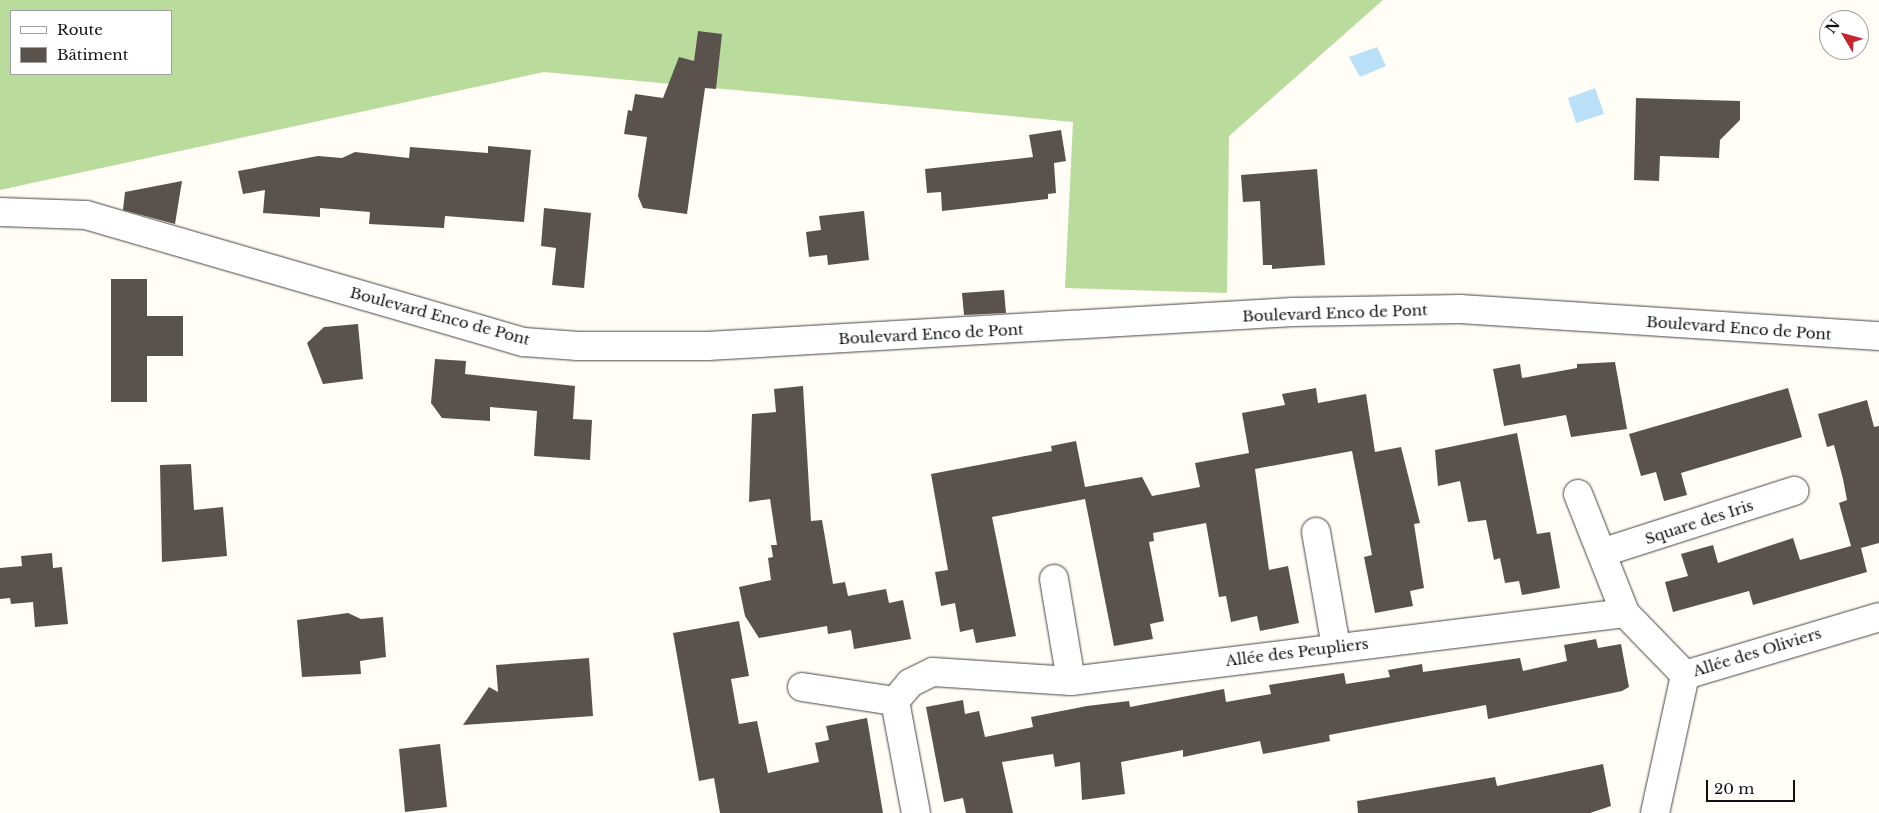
<!DOCTYPE html>
<html>
<head>
<meta charset="utf-8">
<style>
  body { margin:0 }
  #map { position:relative; width:1879px; height:813px; overflow:hidden; background:#fffdf5; font-family:"Libre Baskerville",serif }
  div>[style] { position:absolute }
  [style*='--x'] { left:calc(var(--x)*1px); top:calc(var(--y)*1px); width:calc(var(--w)*1px); rotate:calc(var(--a)*1deg) }
  .forest>* { inset:0; background:#b9dc9c }
  .water>* { inset:0; background:#b9e0f7 }
  .building>* { inset:0; background:#5a524d }
  .roads { filter:drop-shadow(0 0 1px #444) drop-shadow(0 0 1px #444) }
  .street>* { height:28px; margin:-14px; padding:0 14px; transform-origin:14px; border-radius:14px; background:#fff }
  span { translate:-50% -50%; white-space:nowrap; text-align:center; line-height:1.15; -webkit-text-stroke:5px #fff; paint-order:stroke }
  .street-label { font-size:15px; color:#111 }
  .legend { position:absolute; left:10px; top:10px; width:162px; height:65px; box-sizing:border-box; background:#fff; border:1px solid #a0a0a0; margin:0; padding:6px 9px; list-style:none; font-size:15px; color:#111 }
  .legend li { display:flex; align-items:center; gap:10px; height:25px }
  .legend b { width:25px; border:1px solid #a0a0a0 }
  .north { position:absolute; left:1819px; top:10px; width:50px; height:50px; box-sizing:border-box; background:#fff; border:1px solid #a0a0a0; border-radius:50%; rotate:307deg; font-size:14px; font-weight:700; line-height:20px; text-align:center; color:#111 }
  .north::after { content:''; display:block; margin:auto; width:18px; height:22px; background:#c4262e; clip-path:polygon(50% 0,100% 100%,50% 72%,0 100%) }
  .scale { position:absolute; left:1706px; top:780px; width:89px; height:22px; box-sizing:border-box; border:2px solid #111; border-top:0; padding-left:6px; font-size:15px; line-height:18px; white-space:nowrap; color:#111; -webkit-text-stroke:4px #fff; paint-order:stroke }
</style>
</head>
<body>
<div id="map">
  <div class="forest">
    <i style="clip-path:polygon(evenodd,0 0,1383px 0,1229px 136px,1227px 293px,1065px 288px,1073px 122px,544px 72px,0 190px,0 0,11px 11px,171px 11px,171px 74px,11px 74px,11px 11px)"></i>
  </div>
  <div class="water">
    <i style="clip-path:polygon(1377px 47px,1386px 66px,1360px 77px,1349px 57px)"></i>
    <i style="clip-path:polygon(1595px 88px,1604px 114px,1576px 123px,1568px 98px)"></i>
  </div>
  <div class="building">
    <i style="clip-path:polygon(698px 31px,722px 34px,716px 89px,705px 88px,687px 214px,643px 208px,638px 196px,647px 137px,624px 134px,628px 110px,632px 111px,635px 94px,663px 98px,679px 57px,694px 61px)"></i>
    <i style="clip-path:polygon(1636px 98px,1740px 101px,1740px 120px,1720px 140px,1719px 158px,1660px 156px,1659px 181px,1634px 180px)"></i>
    <i style="clip-path:polygon(1061px 130px,1066px 161px,1054px 163px,1056px 193px,1048px 194px,1048px 199px,942px 211px,941px 192px,927px 193px,925px 169px,1033px 157px,1029px 135px)"></i>
    <i style="clip-path:polygon(488px 146px,531px 150px,524px 222px,445px 216px,444px 228px,369px 224px,370px 212px,320px 208px,320px 217px,263px 213px,265px 190px,243px 194px,238px 171px,318px 156px,342px 158px,355px 152px,409px 158px,410px 147px,488px 153px)"></i>
    <i style="clip-path:polygon(1317px 169px,1325px 265px,1272px 269px,1272px 265px,1263px 265px,1260px 201px,1243px 202px,1241px 175px)"></i>
    <i style="clip-path:polygon(182px 181px,175px 224px,123px 210px,125px 192px)"></i>
    <i style="clip-path:polygon(544px 208px,591px 213px,584px 288px,552px 285px,556px 248px,541px 246px)"></i>
    <i style="clip-path:polygon(864px 211px,869px 260px,828px 265px,827px 255px,809px 257px,806px 232px,821px 230px,819px 216px)"></i>
    <i style="clip-path:polygon(111px 279px,147px 279px,147px 316px,183px 316px,183px 356px,147px 356px,147px 402px,111px 402px)"></i>
    <i style="clip-path:polygon(1004px 290px,1006px 313px,964px 315px,962px 293px)"></i>
    <i style="clip-path:polygon(358px 324px,363px 379px,323px 384px,307px 343px,324px 327px)"></i>
    <i style="clip-path:polygon(435px 359px,466px 361px,465px 374px,575px 386px,573px 419px,592px 420px,590px 460px,534px 456px,537px 411px,490px 407px,490px 421px,442px 418px,431px 403px)"></i>
    <i style="clip-path:polygon(1615px 362px,1627px 429px,1571px 437px,1566px 415px,1504px 426px,1493px 369px,1520px 364px,1522px 378px,1577px 368px,1577px 364px)"></i>
    <i style="clip-path:polygon(803px 386px,811px 521px,822px 520px,833px 584px,845px 582px,848px 596px,886px 589px,889px 603px,903px 600px,911px 639px,854px 649px,851px 630px,828px 634px,827px 626px,759px 638px,745px 616px,739px 587px,771px 580px,768px 558px,773px 557px,771px 545px,777px 545px,770px 499px,749px 502px,752px 414px,776px 412px,774px 389px)"></i>
    <i style="clip-path:polygon(1316px 388px,1318px 403px,1366px 394px,1375px 452px,1401px 447px,1420px 523px,1414px 524px,1424px 588px,1410px 591px,1413px 606px,1375px 613px,1364px 557px,1372px 555px,1352px 451px,1255px 469px,1269px 570px,1288px 566px,1299px 623px,1260px 631px,1257px 616px,1231px 622px,1226px 596px,1219px 597px,1206px 523px,1153px 533px,1154px 541px,1149px 542px,1164px 621px,1150px 624px,1153px 639px,1114px 646px,1085px 499px,992px 517px,1016px 636px,976px 643px,973px 629px,960px 632px,955px 603px,941px 606px,935px 572px,948px 570px,931px 474px,1052px 451px,1051px 446px,1076px 441px,1085px 487px,1142px 477px,1152px 496px,1200px 487px,1195px 463px,1249px 453px,1242px 413px,1285px 405px,1282px 394px)"></i>
    <i style="clip-path:polygon(1788px 388px,1802px 437px,1681px 473px,1687px 495px,1664px 501px,1656px 472px,1641px 476px,1629px 434px)"></i>
    <i style="clip-path:polygon(1867px 400px,1874px 427px,1879px 426px,1879px 543px,1861px 548px,1867px 572px,1753px 605px,1749px 591px,1673px 612px,1665px 582px,1688px 576px,1681px 554px,1713px 545px,1718px 563px,1793px 538px,1800px 560px,1851px 546px,1839px 503px,1847px 500px,1843px 479px,1834px 445px,1827px 447px,1818px 414px)"></i>
    <i style="clip-path:polygon(1517px 433px,1537px 534px,1550px 532px,1560px 588px,1522px 595px,1519px 581px,1505px 583px,1500px 558px,1494px 560px,1486px 520px,1468px 522px,1460px 481px,1438px 486px,1435px 450px)"></i>
    <i style="clip-path:polygon(191px 464px,194px 510px,223px 507px,227px 556px,162px 562px,160px 465px)"></i>
    <i style="clip-path:polygon(52px 553px,53px 568px,62px 567px,68px 624px,35px 627px,33px 602px,11px 604px,10px 598px,0 599px,0 568px,22px 566px,21px 556px)"></i>
    <i style="clip-path:polygon(348px 613px,361px 619px,383px 617px,386px 657px,360px 661px,361px 674px,302px 677px,297px 620px)"></i>
    <i style="clip-path:polygon(739px 621px,749px 676px,731px 679px,739px 724px,757px 721px,768px 773px,819px 762px,815px 743px,829px 740px,826px 726px,867px 718px,883px 813px,720px 813px,714px 778px,699px 781px,673px 633px)"></i>
    <i style="clip-path:polygon(1596px 639px,1598px 648px,1621px 644px,1629px 687px,1622px 691px,1488px 719px,1486px 705px,1329px 735px,1330px 741px,1263px 754px,1260px 741px,1183px 757px,1183px 750px,1121px 762px,1125px 794px,1082px 800px,1080px 762px,1055px 767px,1053px 754px,1002px 762px,1013px 813px,966px 813px,963px 798px,944px 802px,926px 707px,963px 700px,965px 714px,979px 711px,985px 737px,1033px 727px,1031px 717px,1087px 706px,1129px 701px,1130px 707px,1224px 689px,1226px 702px,1271px 694px,1269px 685px,1344px 673px,1346px 684px,1390px 677px,1388px 670px,1422px 664px,1423px 672px,1520px 658px,1523px 671px,1567px 661px,1564px 645px)"></i>
    <i style="clip-path:polygon(589px 658px,593px 716px,463px 725px,489px 687px,498px 692px,496px 665px)"></i>
    <i style="clip-path:polygon(440px 744px,447px 807px,405px 812px,399px 749px)"></i>
    <i style="clip-path:polygon(1603px 764px,1611px 806px,1590px 813px,1358px 813px,1357px 801px,1495px 777px,1497px 786px)"></i>
  </div>
  <div class="roads">
    <div class="street">
      <i style="--x:0;--y:212;--w:86;--a:2"></i>
      <i style="--x:86;--y:215;--w:456;--a:16.2"></i>
      <i style="--x:524;--y:342;--w:54;--a:4.2"></i>
      <i style="--x:578;--y:346;--w:130;--a:0"></i>
      <i style="--x:708;--y:346;--w:586;--a:-3.33"></i>
      <i style="--x:1293;--y:312;--w:167;--a:-1"></i>
      <i style="--x:1460;--y:309;--w:420;--a:3.7"></i>
      <i style="--x:1578;--y:494;--w:128;--a:68.4"></i>
      <i style="--x:1316;--y:532;--w:117;--a:80.1"></i>
      <i style="--x:1604;--y:552;--w:200;--a:-17.8"></i>
      <i style="--x:1054;--y:579;--w:103;--a:80.5"></i>
      <i style="--x:802;--y:687;--w:94;--a:8.6"></i>
      <i style="--x:895;--y:701;--w:23;--a:-50"></i>
      <i style="--x:910;--y:683;--w:25;--a:-26"></i>
      <i style="--x:933;--y:672;--w:138;--a:3.7"></i>
      <i style="--x:1071;--y:681;--w:558;--a:-7"></i>
      <i style="--x:1625;--y:613;--w:86;--a:45.9"></i>
      <i style="--x:895;--y:701;--w:114;--a:79.4"></i>
      <i style="--x:1655;--y:813;--w:141;--a:-77.7"></i>
      <i style="--x:1685;--y:675;--w:202;--a:-16.6"></i>
    </div>
  </div>
  <div class="street-label">
    <span style="left:1335px;top:313px;rotate:-2deg">Boulevard Enco de Pont</span>
    <span style="left:440px;top:316px;rotate:15deg">Boulevard Enco de Pont</span>
    <span style="left:1739px;top:328px;rotate:4deg">Boulevard Enco de Pont</span>
    <span style="left:931px;top:334px;rotate:-3deg">Boulevard Enco de Pont</span>
    <span style="left:1699px;top:522px;rotate:-18deg">Square des Iris</span>
    <span style="left:1297px;top:652px;rotate:-7deg">Allée des Peupliers</span>
    <span style="left:1757px;top:652px;rotate:-17deg">Allée des Oliviers</span>
  </div>
  <ul class="legend">
  <li><b style="height:6px;background:#fff"></b>Route</li>
  <li><b style="height:14px;background:#5a524d"></b>Bâtiment</li>
  </ul>
  <div class="north">N</div>
  <div class="scale">20 m</div>
</div>
</body>
</html>
